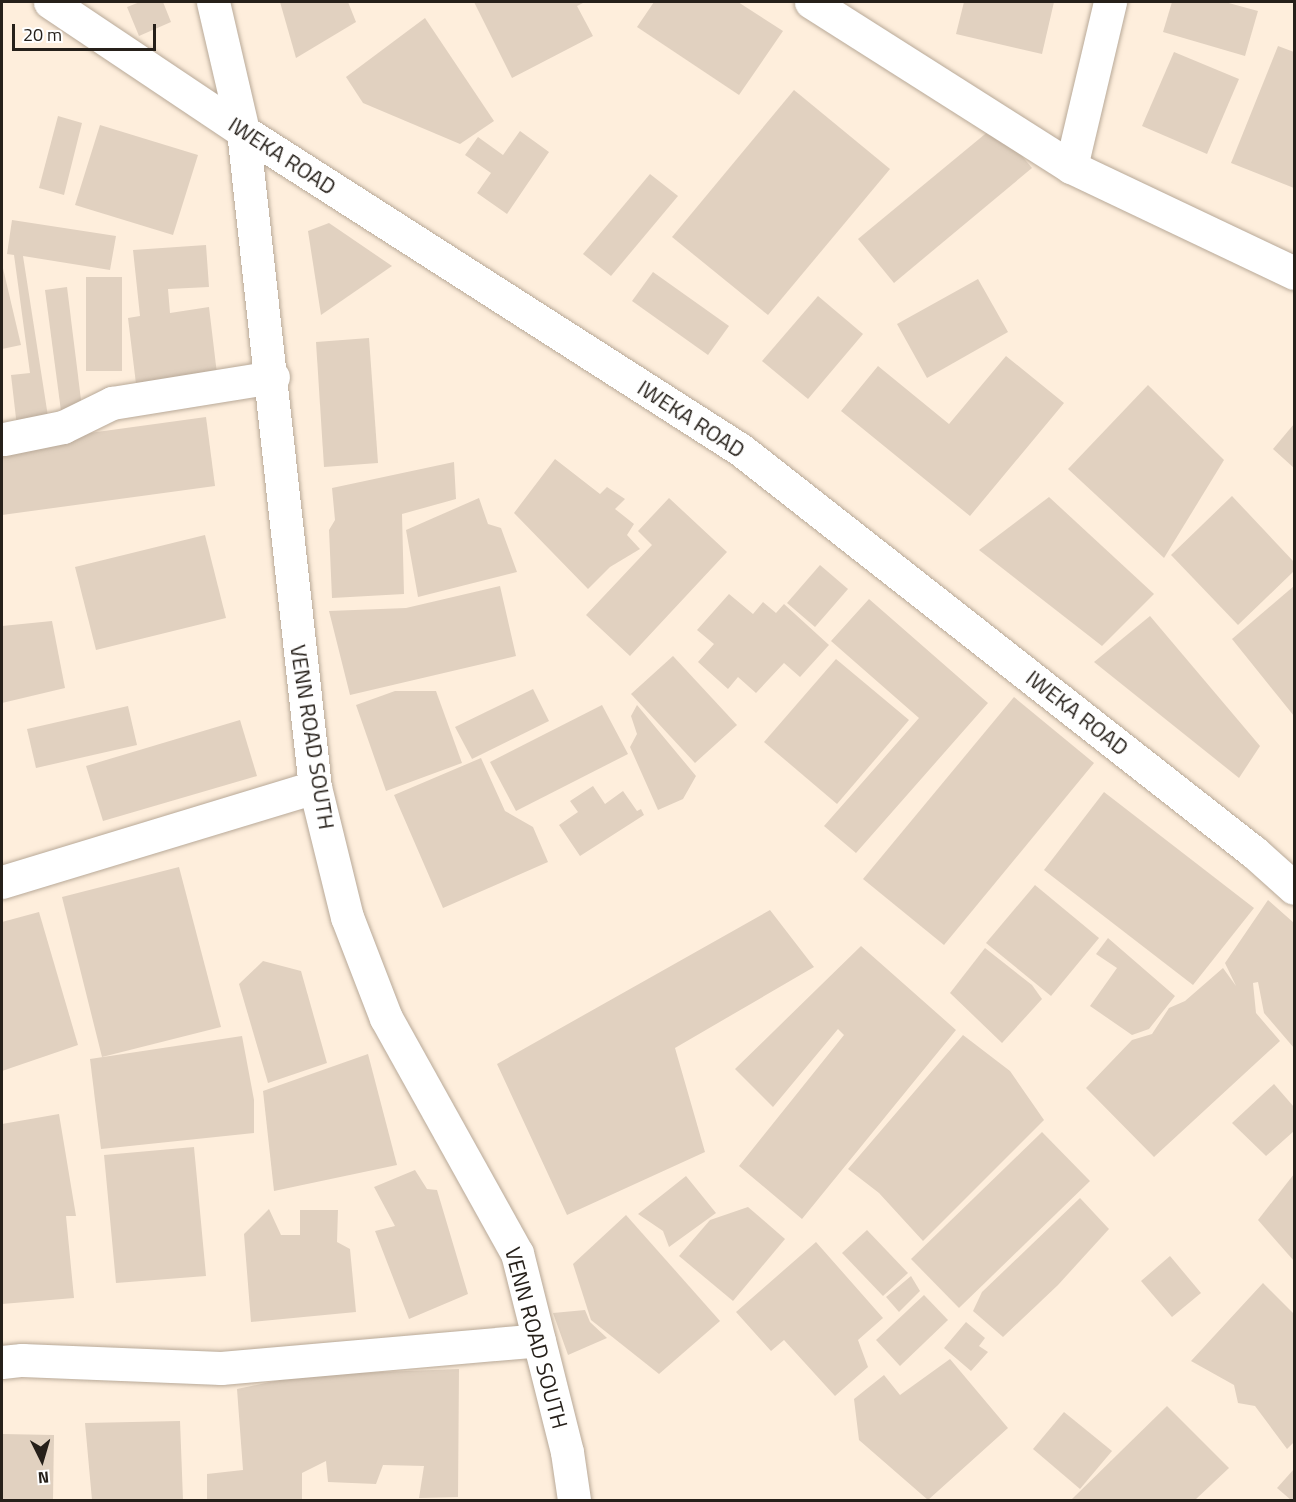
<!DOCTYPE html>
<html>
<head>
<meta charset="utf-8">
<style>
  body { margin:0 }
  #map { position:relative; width:1296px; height:1502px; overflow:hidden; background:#feeedc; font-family:"Titillium Web",sans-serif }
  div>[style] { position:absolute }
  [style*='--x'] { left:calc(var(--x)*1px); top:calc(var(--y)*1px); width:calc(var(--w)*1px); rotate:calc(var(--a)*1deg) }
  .building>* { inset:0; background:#e1d1c0 }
  .roads { filter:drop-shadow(0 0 2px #b8a998) drop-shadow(0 0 2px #b8a998) }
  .minor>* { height:33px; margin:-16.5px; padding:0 16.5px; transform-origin:16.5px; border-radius:16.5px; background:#fff }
  .major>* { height:33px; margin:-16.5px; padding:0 16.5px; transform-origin:16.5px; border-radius:16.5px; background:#fff }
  span { translate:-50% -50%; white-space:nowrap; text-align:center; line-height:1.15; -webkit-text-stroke:4.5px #fff; paint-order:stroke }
  .street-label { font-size:22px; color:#26201a }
  .frame { position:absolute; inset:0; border:3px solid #26201a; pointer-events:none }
  .north { position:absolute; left:12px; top:1430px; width:60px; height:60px; -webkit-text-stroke:4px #fff; paint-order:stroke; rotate:175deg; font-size:16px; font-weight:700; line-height:24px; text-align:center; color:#26201a }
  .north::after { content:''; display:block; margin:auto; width:21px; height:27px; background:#26201a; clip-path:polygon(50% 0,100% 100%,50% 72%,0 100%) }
  .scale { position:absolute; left:12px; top:24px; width:144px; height:27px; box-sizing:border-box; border:3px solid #26201a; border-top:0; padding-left:8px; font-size:18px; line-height:21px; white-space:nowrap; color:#26201a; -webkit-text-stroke:4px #fff; paint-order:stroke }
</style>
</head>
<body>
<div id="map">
  <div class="building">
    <i style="clip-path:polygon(140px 2px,163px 2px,171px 22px,139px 36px,127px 7px)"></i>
    <i style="clip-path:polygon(280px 2px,348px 2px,356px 22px,296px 58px)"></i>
    <i style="clip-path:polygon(474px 2px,585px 2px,577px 6px,593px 36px,512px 78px)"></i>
    <i style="clip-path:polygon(654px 2px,738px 2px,783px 31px,739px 95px,637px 27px)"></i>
    <i style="clip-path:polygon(964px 2px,1054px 2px,1042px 54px,956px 34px)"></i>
    <i style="clip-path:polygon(1172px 2px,1225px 2px,1258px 11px,1245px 56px,1163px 32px)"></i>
    <i style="clip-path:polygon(425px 18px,494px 121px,460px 144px,363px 103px,346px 77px)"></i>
    <i style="clip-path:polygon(1278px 46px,1294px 52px,1294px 188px,1231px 163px)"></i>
    <i style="clip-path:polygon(1174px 52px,1239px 79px,1207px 154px,1142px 126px)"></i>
    <i style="clip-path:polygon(794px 90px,890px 169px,768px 315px,672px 237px)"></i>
    <i style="clip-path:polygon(58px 116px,82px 123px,64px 195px,39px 188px)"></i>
    <i style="clip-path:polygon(100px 125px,198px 155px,173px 235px,75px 205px)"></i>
    <i style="clip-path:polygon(996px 125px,1032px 168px,894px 283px,858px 239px)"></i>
    <i style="clip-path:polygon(520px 131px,549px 152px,507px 214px,477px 193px,491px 173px,465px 155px,478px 137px,503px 155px)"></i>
    <i style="clip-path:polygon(650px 174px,678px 196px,611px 276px,583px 254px)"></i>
    <i style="clip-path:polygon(12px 220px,116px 236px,110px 270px,23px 256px,49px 423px,17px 427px,11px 375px,30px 373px,14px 255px,7px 254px)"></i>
    <i style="clip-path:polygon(329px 223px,392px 266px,321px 315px,308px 231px)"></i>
    <i style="clip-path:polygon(206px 245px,209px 287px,168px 289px,170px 313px,209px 307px,217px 374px,136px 384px,128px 318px,140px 316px,133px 250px)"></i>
    <i style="clip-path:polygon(2px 264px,21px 345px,2px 349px)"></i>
    <i style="clip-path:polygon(653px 272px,729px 326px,708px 355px,632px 301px)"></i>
    <i style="clip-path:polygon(86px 277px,122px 277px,122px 371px,86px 371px)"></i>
    <i style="clip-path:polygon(978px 279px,1008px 332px,927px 378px,897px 324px)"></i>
    <i style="clip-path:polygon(67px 287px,82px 408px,61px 411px,45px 290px)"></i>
    <i style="clip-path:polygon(818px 296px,863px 334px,808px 399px,762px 361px)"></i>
    <i style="clip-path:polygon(369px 338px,378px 463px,324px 467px,316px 342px)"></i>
    <i style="clip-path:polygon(1006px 356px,1064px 403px,970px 516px,841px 411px,878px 366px,949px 424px)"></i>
    <i style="clip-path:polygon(1148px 385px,1224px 460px,1164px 558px,1068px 469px)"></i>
    <i style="clip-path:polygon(206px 417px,215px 486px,2px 515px,2px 445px)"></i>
    <i style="clip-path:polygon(1294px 424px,1294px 468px,1273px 449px)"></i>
    <i style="clip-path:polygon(555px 459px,600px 494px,607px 487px,625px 499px,615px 509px,634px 524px,627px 535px,640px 549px,610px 567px,588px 589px,514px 513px)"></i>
    <i style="clip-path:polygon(454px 462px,456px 499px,402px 514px,404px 594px,332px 598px,329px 530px,335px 520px,332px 488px)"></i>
    <i style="clip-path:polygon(1232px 496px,1294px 562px,1294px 571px,1238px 625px,1171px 555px)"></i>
    <i style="clip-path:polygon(1049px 497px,1154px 594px,1102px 646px,979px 550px)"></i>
    <i style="clip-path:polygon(479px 498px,488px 524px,501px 528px,517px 572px,418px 597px,406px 530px)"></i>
    <i style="clip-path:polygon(669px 498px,727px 552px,630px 656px,586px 615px,652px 545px,638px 531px)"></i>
    <i style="clip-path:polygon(205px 535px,226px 618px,96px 650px,75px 567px)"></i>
    <i style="clip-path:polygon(820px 565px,848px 589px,815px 627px,787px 603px)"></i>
    <i style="clip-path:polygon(500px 586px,516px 656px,350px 695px,329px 611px,406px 608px)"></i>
    <i style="clip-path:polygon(1294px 586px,1294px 716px,1232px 639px)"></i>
    <i style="clip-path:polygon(729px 594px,753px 614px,763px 602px,776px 613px,784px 604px,829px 645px,800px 677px,784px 663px,756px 693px,738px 677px,728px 689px,698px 662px,714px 644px,697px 630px)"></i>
    <i style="clip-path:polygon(869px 599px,988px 703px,856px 853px,824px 826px,919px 718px,831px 641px)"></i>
    <i style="clip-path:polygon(1150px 616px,1260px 746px,1239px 778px,1094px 662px)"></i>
    <i style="clip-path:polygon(52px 621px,65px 688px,2px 703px,2px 626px)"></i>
    <i style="clip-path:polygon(673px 656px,737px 725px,695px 763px,631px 694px)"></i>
    <i style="clip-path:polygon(836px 659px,909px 720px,837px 804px,764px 742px)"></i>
    <i style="clip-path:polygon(533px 689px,549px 721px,472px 759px,455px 727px)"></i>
    <i style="clip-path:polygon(395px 691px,436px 691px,462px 763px,386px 791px,356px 705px)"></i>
    <i style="clip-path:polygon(1014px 697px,1094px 763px,944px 945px,863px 879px)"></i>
    <i style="clip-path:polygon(602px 705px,628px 754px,516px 811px,490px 762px)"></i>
    <i style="clip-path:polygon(637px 705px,696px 776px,683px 799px,658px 810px,630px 747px,637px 734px,631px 716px)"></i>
    <i style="clip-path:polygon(128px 706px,137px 745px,36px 768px,27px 729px)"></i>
    <i style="clip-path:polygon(240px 720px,257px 776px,103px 821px,86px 766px)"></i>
    <i style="clip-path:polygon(481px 758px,505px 811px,533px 827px,548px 862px,443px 908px,394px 795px)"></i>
    <i style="clip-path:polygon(593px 786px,605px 804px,623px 791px,637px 811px,641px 809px,644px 815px,580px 856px,559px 825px,578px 812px,570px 801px)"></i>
    <i style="clip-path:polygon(1104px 792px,1254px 908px,1193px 985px,1044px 870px)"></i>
    <i style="clip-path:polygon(179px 867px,221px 1027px,102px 1057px,62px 897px)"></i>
    <i style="clip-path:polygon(1035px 885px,1099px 938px,1051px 996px,986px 943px)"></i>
    <i style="clip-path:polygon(1268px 900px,1294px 923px,1294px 1048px,1264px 1013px,1258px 982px,1253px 983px,1256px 1013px,1280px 1041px,1154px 1157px,1086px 1088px,1132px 1040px,1152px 1034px,1169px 1008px,1185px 1001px,1223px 968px,1236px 986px,1225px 963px)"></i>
    <i style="clip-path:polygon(770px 910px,814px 967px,675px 1048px,705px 1152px,567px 1215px,497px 1064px)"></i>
    <i style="clip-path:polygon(39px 912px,78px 1045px,2px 1071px,2px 922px)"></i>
    <i style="clip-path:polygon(1108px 938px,1175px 996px,1149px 1029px,1132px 1035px,1090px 1006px,1117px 968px,1096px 954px)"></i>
    <i style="clip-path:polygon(861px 946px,956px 1030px,802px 1219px,739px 1166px,844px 1035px,838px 1029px,773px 1107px,735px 1069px)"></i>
    <i style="clip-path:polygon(985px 948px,1032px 985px,1042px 999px,1002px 1043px,950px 993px)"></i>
    <i style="clip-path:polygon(263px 961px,301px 971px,327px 1063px,268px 1083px,239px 984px)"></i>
    <i style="clip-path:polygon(963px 1035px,1010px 1071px,1044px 1120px,923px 1241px,879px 1193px,848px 1169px)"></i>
    <i style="clip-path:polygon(242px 1036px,254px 1100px,254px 1133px,101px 1149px,90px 1059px)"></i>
    <i style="clip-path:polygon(368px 1054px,397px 1165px,274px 1191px,263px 1091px)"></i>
    <i style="clip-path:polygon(1274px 1084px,1294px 1107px,1294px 1131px,1266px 1156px,1232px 1123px)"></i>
    <i style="clip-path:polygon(59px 1114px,76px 1216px,66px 1216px,74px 1298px,2px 1304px,2px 1124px)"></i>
    <i style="clip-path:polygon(1042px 1132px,1090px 1181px,959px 1308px,911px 1259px)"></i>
    <i style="clip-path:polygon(194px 1147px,206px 1276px,116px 1283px,104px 1155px)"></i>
    <i style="clip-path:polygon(415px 1170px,427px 1189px,437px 1190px,468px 1294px,409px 1319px,375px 1231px,395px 1226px,374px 1187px)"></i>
    <i style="clip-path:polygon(1294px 1174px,1294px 1261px,1258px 1220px)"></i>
    <i style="clip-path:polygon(686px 1176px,716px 1213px,669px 1247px,663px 1231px,638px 1214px)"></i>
    <i style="clip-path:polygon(1080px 1198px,1109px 1229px,1058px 1285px,1003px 1337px,973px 1311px,982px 1292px)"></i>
    <i style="clip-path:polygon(748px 1207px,785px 1239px,733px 1301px,679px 1256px,710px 1220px)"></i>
    <i style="clip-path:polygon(269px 1209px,281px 1235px,300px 1235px,300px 1210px,338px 1210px,337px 1242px,350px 1249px,356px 1312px,251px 1322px,244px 1234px)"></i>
    <i style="clip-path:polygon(626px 1215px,720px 1321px,659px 1374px,591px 1320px,573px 1264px)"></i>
    <i style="clip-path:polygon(867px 1230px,908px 1273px,883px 1296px,842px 1253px)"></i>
    <i style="clip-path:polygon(816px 1242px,883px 1318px,858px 1340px,868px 1367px,835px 1396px,784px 1340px,771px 1351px,736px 1312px)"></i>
    <i style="clip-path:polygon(1170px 1256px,1201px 1293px,1172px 1317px,1141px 1281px)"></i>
    <i style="clip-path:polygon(911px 1276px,920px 1291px,899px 1312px,886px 1297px)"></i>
    <i style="clip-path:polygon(1263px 1283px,1294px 1314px,1294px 1442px,1287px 1449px,1255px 1406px,1238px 1403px,1234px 1385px,1191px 1361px)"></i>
    <i style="clip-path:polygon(924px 1295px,948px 1320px,900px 1366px,876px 1340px)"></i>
    <i style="clip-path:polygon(585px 1310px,590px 1322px,607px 1338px,568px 1355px,553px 1313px)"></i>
    <i style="clip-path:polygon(966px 1322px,985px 1338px,979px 1346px,988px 1352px,971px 1371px,944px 1348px)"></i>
    <i style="clip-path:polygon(950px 1359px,1008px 1428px,928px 1500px,859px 1440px,854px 1399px,884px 1375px,900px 1395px)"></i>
    <i style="clip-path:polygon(459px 1369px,458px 1497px,419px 1498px,424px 1466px,383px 1465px,376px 1484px,328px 1482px,326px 1461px,302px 1473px,302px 1500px,207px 1500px,207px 1474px,243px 1470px,237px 1389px,303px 1375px)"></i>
    <i style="clip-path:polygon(1167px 1406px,1229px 1468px,1195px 1500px,1071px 1500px)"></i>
    <i style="clip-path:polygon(1064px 1412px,1112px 1451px,1080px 1489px,1033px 1449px)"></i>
    <i style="clip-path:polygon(180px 1421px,183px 1500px,92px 1500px,85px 1423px)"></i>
    <i style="clip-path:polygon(2px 1434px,54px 1435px,53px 1500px,2px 1500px)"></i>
    <i style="clip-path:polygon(1294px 1469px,1294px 1500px,1291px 1500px,1277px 1488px)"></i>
  </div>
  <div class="roads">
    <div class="minor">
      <i style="--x:213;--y:2;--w:132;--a:76.9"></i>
      <i style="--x:243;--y:131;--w:660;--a:83.74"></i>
      <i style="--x:315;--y:787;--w:134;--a:76.2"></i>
      <i style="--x:347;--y:917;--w:108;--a:68.9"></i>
      <i style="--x:386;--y:1018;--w:269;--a:60.9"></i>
      <i style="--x:517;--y:1253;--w:205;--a:75.9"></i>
      <i style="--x:567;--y:1452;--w:49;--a:81.7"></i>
      <i style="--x:811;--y:2;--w:308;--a:32.4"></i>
      <i style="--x:1071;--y:167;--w:247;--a:25.4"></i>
      <i style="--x:1071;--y:167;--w:170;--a:-76.7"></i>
      <i style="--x:4;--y:439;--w:60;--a:-11.5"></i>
      <i style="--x:63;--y:427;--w:55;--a:-26.1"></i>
      <i style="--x:112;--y:403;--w:163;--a:-9.2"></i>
      <i style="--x:2;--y:882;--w:327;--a:-16.9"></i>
      <i style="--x:2;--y:1362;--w:20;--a:-6"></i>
      <i style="--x:22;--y:1360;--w:199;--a:2.3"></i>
      <i style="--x:221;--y:1368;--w:319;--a:-5"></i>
    </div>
    <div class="major">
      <i style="--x:50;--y:2;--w:232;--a:33.8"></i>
      <i style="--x:243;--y:131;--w:591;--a:32.64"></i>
      <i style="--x:741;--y:450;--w:653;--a:38.1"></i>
      <i style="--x:1255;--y:853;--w:52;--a:41.9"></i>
    </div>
  </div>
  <div class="street-label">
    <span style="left:282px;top:156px;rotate:33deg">IWEKA ROAD</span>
    <span style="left:691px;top:419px;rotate:33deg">IWEKA ROAD</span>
    <span style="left:1077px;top:713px;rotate:38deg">IWEKA ROAD</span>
    <span style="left:312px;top:737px;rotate:81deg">VENN ROAD SOUTH</span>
    <span style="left:536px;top:1338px;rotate:75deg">VENN ROAD SOUTH</span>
  </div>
  <div class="frame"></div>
  <div class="north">N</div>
  <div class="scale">20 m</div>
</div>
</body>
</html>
